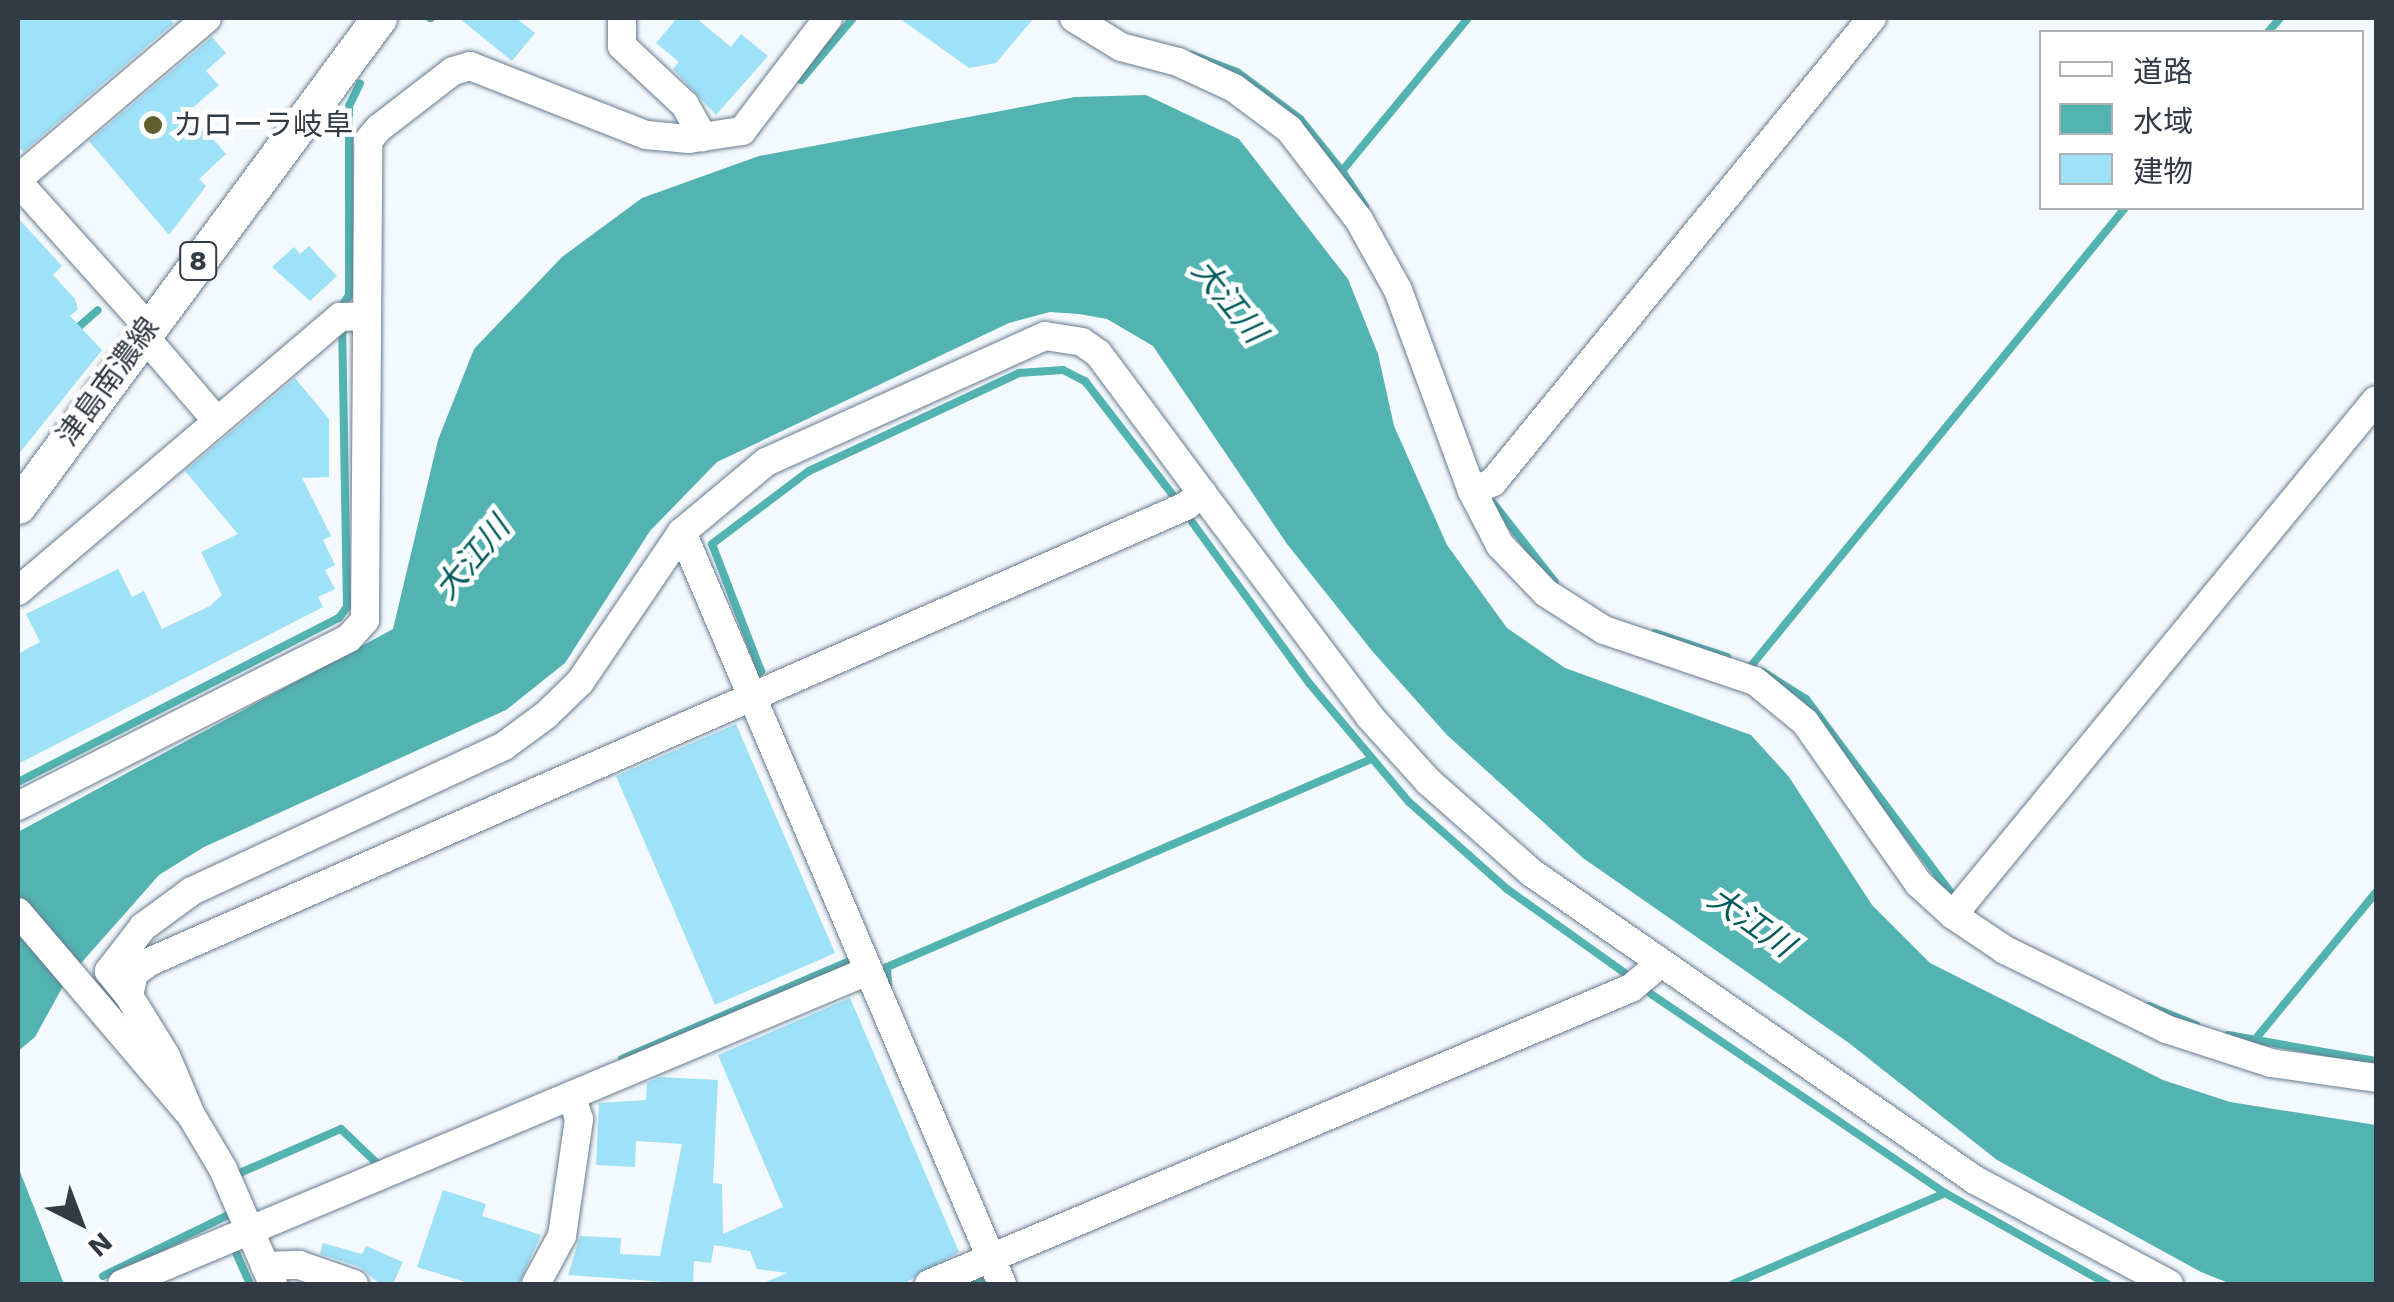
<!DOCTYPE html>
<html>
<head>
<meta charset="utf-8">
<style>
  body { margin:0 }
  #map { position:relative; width:2394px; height:1302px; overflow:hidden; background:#f4f9fd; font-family:"Work Sans","Noto Sans JP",sans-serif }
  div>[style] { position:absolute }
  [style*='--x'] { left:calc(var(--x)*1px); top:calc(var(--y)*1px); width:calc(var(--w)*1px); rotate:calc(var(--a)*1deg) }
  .water>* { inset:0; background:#52b3b0 }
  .stream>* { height:8px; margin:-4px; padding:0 4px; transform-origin:4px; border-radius:4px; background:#52b3b0 }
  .building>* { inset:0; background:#9fe1f7 }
  .roads { filter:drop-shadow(0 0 2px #667b8f) drop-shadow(0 0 2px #667b8f) }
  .minor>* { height:28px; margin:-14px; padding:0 14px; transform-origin:14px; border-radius:14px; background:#fff }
  .major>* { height:35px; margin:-17.5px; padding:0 17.5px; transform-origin:17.5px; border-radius:17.5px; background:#fff }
  .dots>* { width:28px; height:28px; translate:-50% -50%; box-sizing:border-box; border:5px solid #fff; border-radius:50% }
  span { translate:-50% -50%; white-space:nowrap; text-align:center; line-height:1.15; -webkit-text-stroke:9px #fff; paint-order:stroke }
  .shield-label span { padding:2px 8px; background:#fff; border:2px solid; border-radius:8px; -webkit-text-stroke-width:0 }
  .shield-label { font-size:28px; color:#323b44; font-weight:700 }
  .poi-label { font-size:30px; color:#323b44 }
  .left { translate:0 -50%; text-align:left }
  .street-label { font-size:30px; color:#323b44 }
  .water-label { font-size:32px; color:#015b59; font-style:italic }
  .frame { position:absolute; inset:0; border:20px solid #323b44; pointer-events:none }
  .legend { position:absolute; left:2039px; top:30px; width:325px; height:180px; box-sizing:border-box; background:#fff; border:2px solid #adb1b4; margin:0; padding:12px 18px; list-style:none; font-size:30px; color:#323b44 }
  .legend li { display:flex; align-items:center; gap:20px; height:50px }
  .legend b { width:50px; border:2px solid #adb1b4 }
  .north { position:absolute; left:30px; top:1172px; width:100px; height:100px; -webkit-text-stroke:8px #fff; paint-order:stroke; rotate:138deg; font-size:28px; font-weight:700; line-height:40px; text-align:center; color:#323b44 }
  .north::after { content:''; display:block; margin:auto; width:35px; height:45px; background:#323b44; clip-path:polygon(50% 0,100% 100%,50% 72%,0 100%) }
</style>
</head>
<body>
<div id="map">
  <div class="water">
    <i style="clip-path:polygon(1146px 95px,1239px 139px,1348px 279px,1378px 354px,1394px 426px,1447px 545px,1507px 628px,1565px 668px,1751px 735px,1789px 777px,1872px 905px,1930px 963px,2163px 1080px,2230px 1102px,2376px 1125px,2376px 1284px,2231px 1284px,2201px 1272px,1997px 1160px,1849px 1043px,1583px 858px,1447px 735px,1373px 652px,1287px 544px,1153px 346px,1107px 319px,1079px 314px,1050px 312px,1009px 323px,717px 462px,650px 531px,565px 663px,506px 710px,204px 847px,159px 875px,67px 979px,35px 1037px,18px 1051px,18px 832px,393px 629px,438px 440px,474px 349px,562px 257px,642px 198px,759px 156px,1075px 97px)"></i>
    <i style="clip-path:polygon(18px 1135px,19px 1169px,64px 1284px,18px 1284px)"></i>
  </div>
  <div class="stream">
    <i style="--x:430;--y:18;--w:1;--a:0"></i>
    <i style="--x:2268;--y:32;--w:18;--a:-49"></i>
    <i style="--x:1192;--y:55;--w:48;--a:20.7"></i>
    <i style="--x:1237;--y:72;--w:79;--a:36.7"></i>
    <i style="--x:1300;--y:119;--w:67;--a:51.1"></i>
    <i style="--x:1342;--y:171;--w:198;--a:-50.5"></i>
    <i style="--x:801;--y:80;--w:81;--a:-50"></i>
    <i style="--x:1342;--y:171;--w:42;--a:56.7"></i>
    <i style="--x:339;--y:310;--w:18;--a:-56"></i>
    <i style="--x:349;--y:295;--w:189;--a:-90"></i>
    <i style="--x:349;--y:106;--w:25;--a:-64"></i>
    <i style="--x:75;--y:330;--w:30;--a:-41"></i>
    <i style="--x:1493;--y:503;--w:100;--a:51.9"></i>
    <i style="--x:1192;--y:522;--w:199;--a:54"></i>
    <i style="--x:1309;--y:683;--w:155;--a:50"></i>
    <i style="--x:1409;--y:802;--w:131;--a:41.6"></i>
    <i style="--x:1507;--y:889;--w:146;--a:35.5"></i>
    <i style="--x:1655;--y:633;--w:76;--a:18.4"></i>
    <i style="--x:1751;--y:666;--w:591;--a:-50.77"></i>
    <i style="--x:1763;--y:672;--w:51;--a:32.1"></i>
    <i style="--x:1806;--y:699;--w:244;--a:53.2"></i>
    <i style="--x:756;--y:674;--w:6;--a:-31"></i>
    <i style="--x:761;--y:671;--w:136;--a:-111.1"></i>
    <i style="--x:712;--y:544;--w:121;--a:-37"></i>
    <i style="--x:809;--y:471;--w:232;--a:-25"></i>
    <i style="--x:1019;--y:373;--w:44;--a:-3.9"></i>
    <i style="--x:1063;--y:370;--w:25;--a:27"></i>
    <i style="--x:1085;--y:381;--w:143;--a:52.4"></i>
    <i style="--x:18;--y:782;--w:360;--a:-27.1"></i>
    <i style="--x:339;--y:618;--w:14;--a:-54"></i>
    <i style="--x:347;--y:607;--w:280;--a:-91"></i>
    <i style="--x:888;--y:986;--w:19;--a:-93"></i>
    <i style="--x:887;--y:967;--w:525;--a:-23.24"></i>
    <i style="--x:1651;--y:994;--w:355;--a:34.1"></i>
    <i style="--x:1945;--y:1193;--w:186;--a:29.3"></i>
    <i style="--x:2149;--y:1006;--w:51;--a:22"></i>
    <i style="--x:2228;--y:1035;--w:150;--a:10"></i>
    <i style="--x:2253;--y:1042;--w:194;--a:-50.6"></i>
    <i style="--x:622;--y:1059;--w:250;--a:-23.3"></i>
    <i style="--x:242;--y:1172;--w:108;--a:-23.5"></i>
    <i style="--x:341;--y:1129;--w:52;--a:43.5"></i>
    <i style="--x:379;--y:1165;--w:5;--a:-22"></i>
    <i style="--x:233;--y:1246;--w:42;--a:65.9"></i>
    <i style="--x:103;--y:1276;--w:139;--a:-26"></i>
    <i style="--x:974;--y:1284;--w:13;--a:-23"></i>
    <i style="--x:1733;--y:1284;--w:231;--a:-23.2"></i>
  </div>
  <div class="building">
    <i style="clip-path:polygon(18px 18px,169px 18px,174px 23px,23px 152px,18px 146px)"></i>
    <i style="clip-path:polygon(459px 18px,516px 18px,535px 33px,512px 61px)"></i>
    <i style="clip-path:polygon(677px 18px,696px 18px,731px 47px,741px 34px,768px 56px,716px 115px,673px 69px,679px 62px,656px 43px)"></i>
    <i style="clip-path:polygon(899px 18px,1034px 18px,996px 63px,969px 68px)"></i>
    <i style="clip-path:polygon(212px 37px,226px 53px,206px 71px,219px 85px,189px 111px,226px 154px,199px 179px,206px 186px,169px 235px,89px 141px)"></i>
    <i style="clip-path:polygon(18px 218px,62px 266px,53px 275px,75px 299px,78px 309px,70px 316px,102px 350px,18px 455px)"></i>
    <i style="clip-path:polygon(309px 246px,337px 276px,310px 301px,272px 267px,294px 247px,300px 254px)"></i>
    <i style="clip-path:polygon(295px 378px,329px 419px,329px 477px,302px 478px,331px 536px,323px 540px,335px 565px,325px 570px,335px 589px,318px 597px,323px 607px,18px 764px,18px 654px,40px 642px,26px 614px,118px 569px,132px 597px,144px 591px,162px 629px,210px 606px,222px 595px,201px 552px,238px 534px,185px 471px)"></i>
    <i style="clip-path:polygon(736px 724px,835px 953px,715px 1005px,616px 776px)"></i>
    <i style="clip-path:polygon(850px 998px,959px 1252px,903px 1284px,761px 1284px,787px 1273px,757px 1269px,750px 1251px,714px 1245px,711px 1263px,694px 1261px,693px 1284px,568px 1275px,580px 1236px,621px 1238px,620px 1254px,660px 1256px,682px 1144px,636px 1141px,635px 1167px,596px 1165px,599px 1103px,646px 1100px,647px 1083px,660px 1077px,718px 1080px,713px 1183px,722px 1184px,723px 1234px,783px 1207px,718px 1055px)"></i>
    <i style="clip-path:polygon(443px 1190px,486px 1204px,482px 1216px,541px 1235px,519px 1284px,472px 1284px,417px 1267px)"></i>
    <i style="clip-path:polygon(323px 1243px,362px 1254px,366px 1246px,403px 1262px,393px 1284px,380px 1284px,360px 1267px,320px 1254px)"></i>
  </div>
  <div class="roads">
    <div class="minor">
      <i style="--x:622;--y:18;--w:28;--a:90"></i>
      <i style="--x:622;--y:46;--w:86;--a:43.1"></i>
      <i style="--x:685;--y:105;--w:37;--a:61"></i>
      <i style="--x:1074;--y:18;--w:55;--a:31.7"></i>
      <i style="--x:1121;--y:47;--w:59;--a:14.7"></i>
      <i style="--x:1178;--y:62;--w:62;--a:24.9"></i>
      <i style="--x:1234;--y:88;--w:69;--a:36.7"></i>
      <i style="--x:1289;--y:129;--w:115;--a:52.4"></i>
      <i style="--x:1359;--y:220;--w:80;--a:60.9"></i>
      <i style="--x:1398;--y:290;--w:214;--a:69.8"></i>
      <i style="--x:1472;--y:491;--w:23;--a:-23"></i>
      <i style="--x:1493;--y:482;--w:599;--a:-50.76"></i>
      <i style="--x:18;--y:179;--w:248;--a:-40.4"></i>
      <i style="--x:18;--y:182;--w:195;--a:48.1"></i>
      <i style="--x:143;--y:335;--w:113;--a:49.3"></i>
      <i style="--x:1472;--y:491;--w:61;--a:62.6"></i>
      <i style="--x:1500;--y:545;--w:66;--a:46.2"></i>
      <i style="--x:1546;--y:593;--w:69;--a:32.5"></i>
      <i style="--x:1604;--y:630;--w:159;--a:18.7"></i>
      <i style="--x:1755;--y:681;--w:65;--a:39.4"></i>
      <i style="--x:1805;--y:722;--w:198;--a:54.9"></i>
      <i style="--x:1919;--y:884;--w:46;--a:42.4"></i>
      <i style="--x:1953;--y:915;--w:666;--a:-50.6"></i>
      <i style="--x:18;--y:591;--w:423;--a:-40.4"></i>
      <i style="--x:340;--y:317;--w:25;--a:-2"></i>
      <i style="--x:18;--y:806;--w:371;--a:-26.9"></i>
      <i style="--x:349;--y:638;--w:24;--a:-48"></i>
      <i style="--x:365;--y:620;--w:479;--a:-89.6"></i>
      <i style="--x:368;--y:141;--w:17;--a:-50"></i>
      <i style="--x:379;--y:128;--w:93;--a:-37.6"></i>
      <i style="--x:453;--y:71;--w:18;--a:-16"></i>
      <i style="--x:470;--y:66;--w:189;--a:21.4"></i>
      <i style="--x:646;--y:135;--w:43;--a:5.3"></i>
      <i style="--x:689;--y:139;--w:54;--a:-8.6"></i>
      <i style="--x:742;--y:131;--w:142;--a:-52.7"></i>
      <i style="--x:18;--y:912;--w:267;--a:49.6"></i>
      <i style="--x:191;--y:1115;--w:63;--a:59.3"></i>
      <i style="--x:223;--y:1169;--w:125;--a:66.5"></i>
      <i style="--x:1953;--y:915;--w:63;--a:33.9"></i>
      <i style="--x:2005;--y:950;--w:179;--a:26.1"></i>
      <i style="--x:2166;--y:1029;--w:110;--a:17.9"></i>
      <i style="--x:2271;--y:1063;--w:106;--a:8.1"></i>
      <i style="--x:129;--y:996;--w:32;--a:-129"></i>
      <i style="--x:109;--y:971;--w:56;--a:-52.3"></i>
      <i style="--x:143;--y:927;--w:61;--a:-36.3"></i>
      <i style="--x:192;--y:891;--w:344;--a:-24.9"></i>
      <i style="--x:504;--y:746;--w:52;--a:-36.4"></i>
      <i style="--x:546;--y:715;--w:47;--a:-44.1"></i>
      <i style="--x:580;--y:682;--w:181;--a:-55.8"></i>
      <i style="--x:191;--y:1115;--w:64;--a:-113"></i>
      <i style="--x:166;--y:1056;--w:70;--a:-121.7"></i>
      <i style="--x:129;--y:996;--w:24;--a:-78"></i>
      <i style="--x:134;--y:973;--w:19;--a:-36"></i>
      <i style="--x:149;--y:962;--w:1133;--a:-23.74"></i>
      <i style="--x:1186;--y:506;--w:21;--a:-39"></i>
      <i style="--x:1202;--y:493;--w:280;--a:53.1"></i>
      <i style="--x:1370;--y:717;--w:88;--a:47.8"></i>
      <i style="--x:1429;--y:782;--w:137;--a:41.5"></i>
      <i style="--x:1532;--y:873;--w:539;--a:34.72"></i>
      <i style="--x:1975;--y:1180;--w:220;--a:28.2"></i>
      <i style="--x:265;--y:1266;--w:34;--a:-2"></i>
      <i style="--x:299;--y:1265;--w:58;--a:19.1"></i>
      <i style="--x:122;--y:1284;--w:809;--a:-22.76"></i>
      <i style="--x:536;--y:1284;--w:55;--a:-61.6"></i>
      <i style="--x:562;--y:1236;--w:118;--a:-81.7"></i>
      <i style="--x:579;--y:1119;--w:23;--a:-108"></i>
      <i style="--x:929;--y:1284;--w:762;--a:-22.86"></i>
      <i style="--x:1631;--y:988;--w:35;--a:-40"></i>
      <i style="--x:1002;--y:1284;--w:817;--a:-113.05"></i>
      <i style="--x:682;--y:532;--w:109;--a:-39.8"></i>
      <i style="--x:766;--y:462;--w:306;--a:-24.3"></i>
      <i style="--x:1045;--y:336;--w:37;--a:9"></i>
      <i style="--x:1082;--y:342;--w:19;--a:35"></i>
      <i style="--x:1098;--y:353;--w:174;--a:53.4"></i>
    </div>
    <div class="major">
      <i style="--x:18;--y:506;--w:607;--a:-53.51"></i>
    </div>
  </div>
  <div class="dots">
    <i style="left:153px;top:125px;background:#5d5f2c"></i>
  </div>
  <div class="shield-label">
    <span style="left:198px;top:261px">8</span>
  </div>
  <div class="poi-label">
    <span class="left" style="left:173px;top:125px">カローラ岐阜</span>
  </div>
  <div class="street-label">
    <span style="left:108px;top:382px;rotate:-54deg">津島南濃線</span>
  </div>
  <div class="water-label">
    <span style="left:1229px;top:301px;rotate:51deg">大江川</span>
    <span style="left:472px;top:558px;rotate:-50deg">大江川</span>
    <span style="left:1751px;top:922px;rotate:35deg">大江川</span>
  </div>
  <div class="frame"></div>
  <ul class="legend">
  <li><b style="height:12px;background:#fff"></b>道路</li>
  <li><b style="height:28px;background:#52b3b0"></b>水域</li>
  <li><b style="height:28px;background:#9fe1f7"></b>建物</li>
  </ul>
  <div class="north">N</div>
</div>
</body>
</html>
